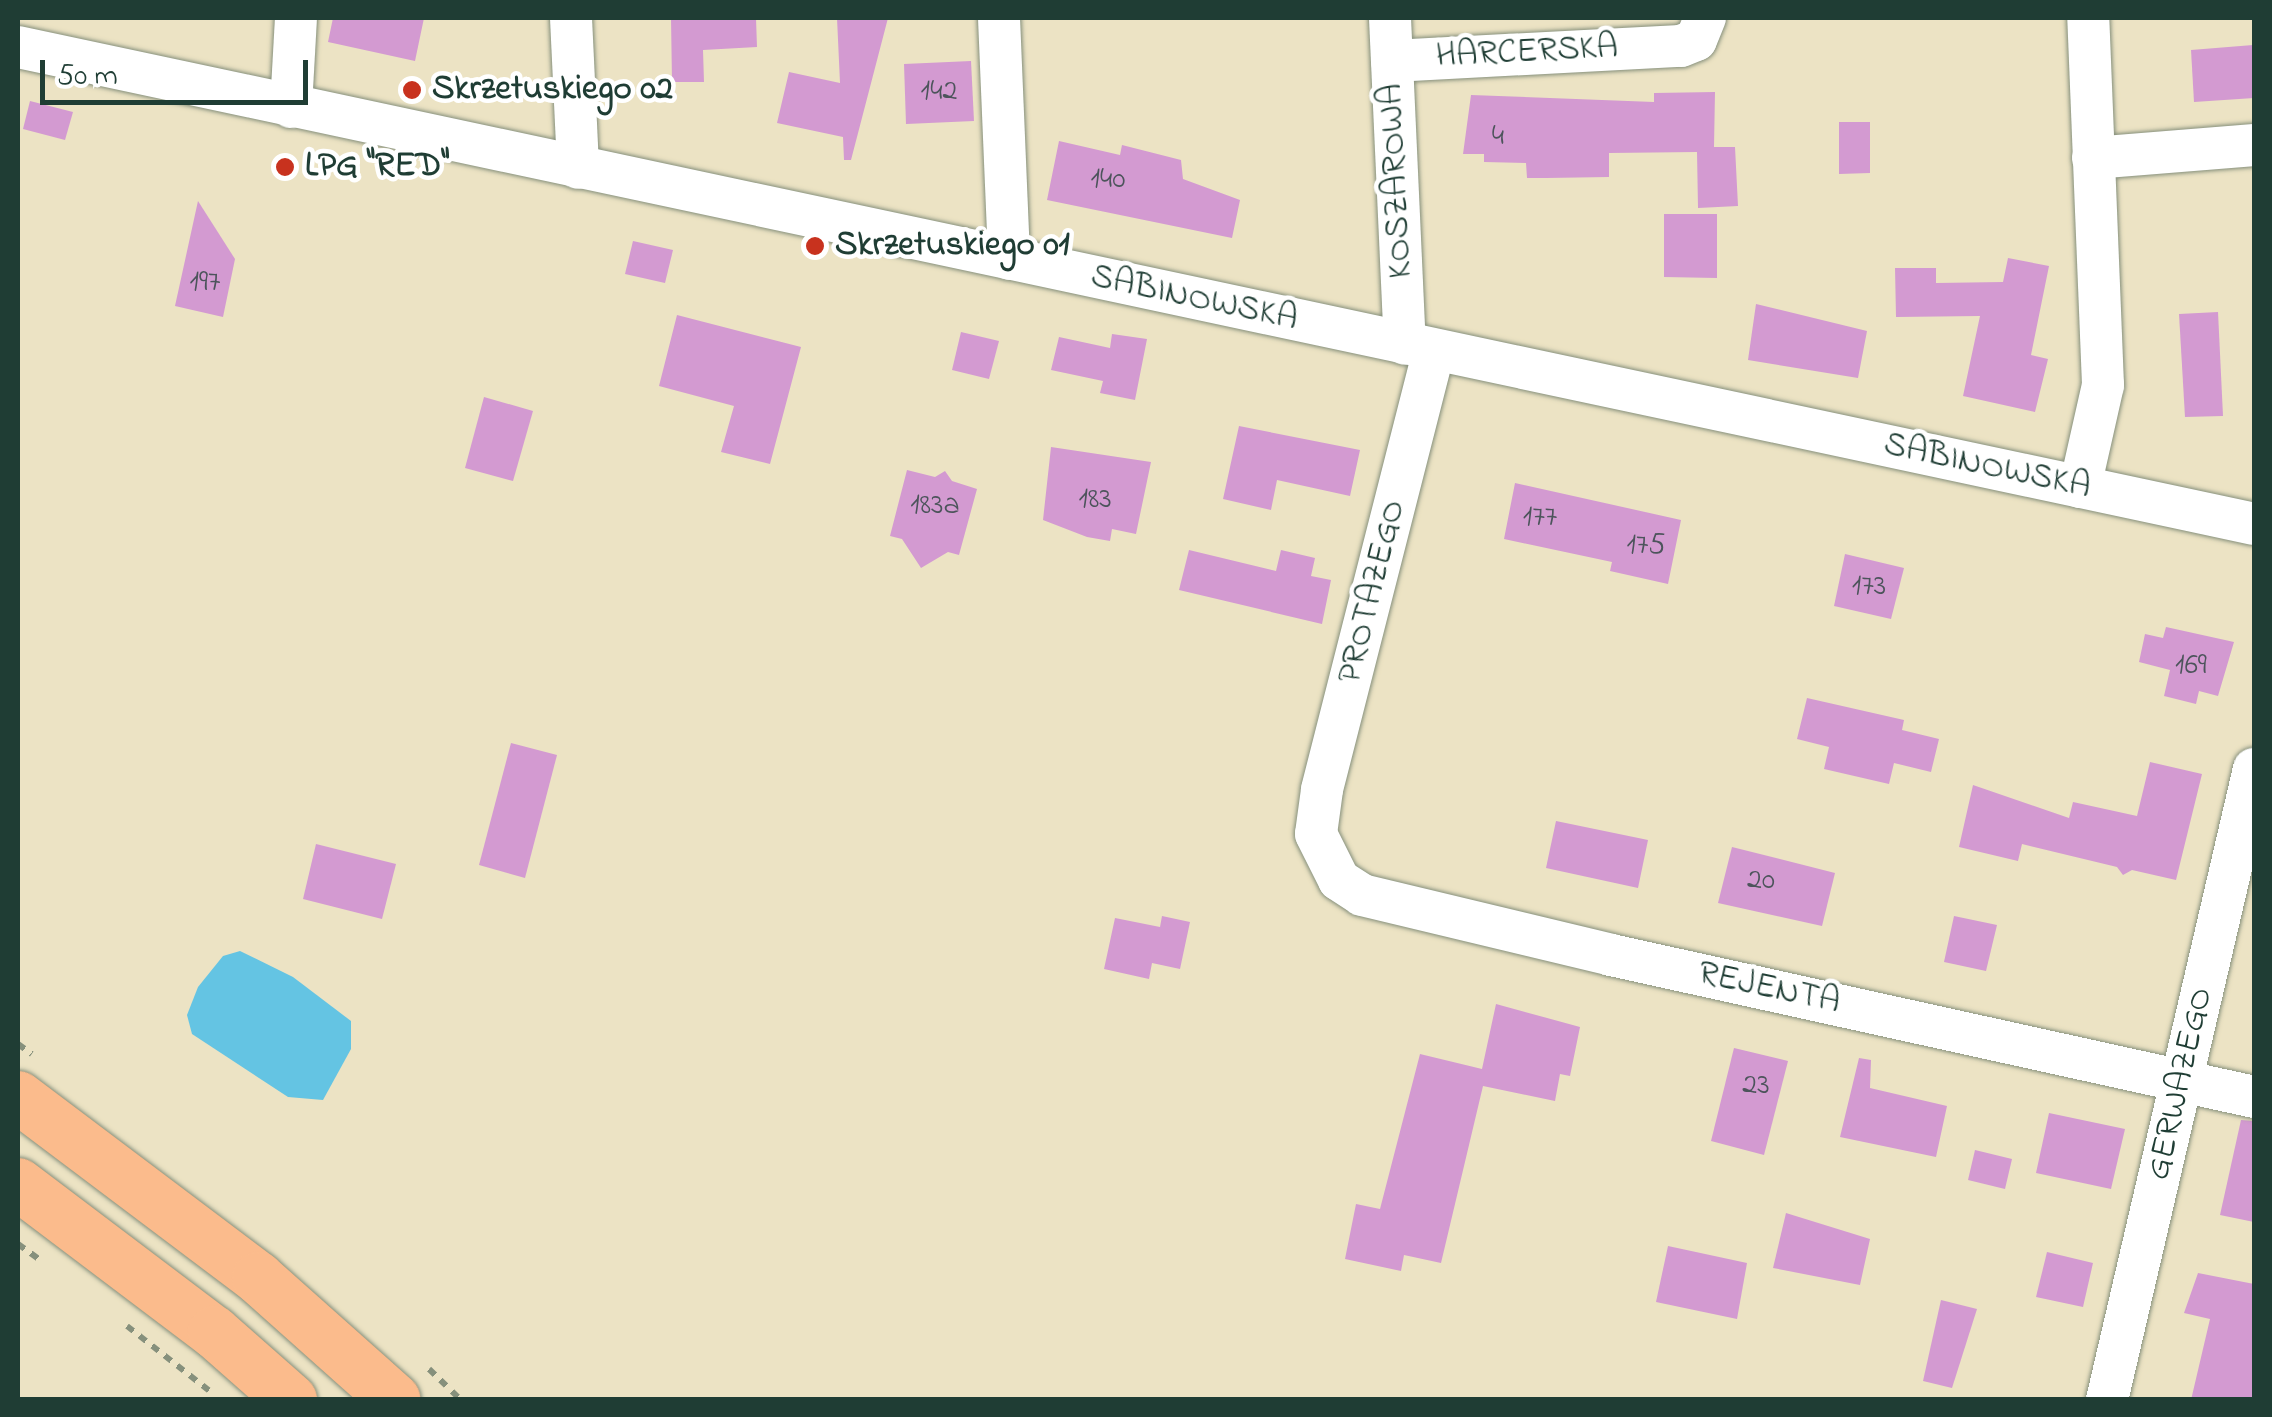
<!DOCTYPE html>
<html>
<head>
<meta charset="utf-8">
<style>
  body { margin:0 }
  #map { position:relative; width:2272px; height:1417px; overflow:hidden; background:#ece3c4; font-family:"Indie Flower",sans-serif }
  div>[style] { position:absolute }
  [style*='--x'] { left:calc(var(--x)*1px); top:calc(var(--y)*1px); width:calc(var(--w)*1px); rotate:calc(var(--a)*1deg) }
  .water>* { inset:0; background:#64c4e3 }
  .building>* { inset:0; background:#d39ad1 }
  .path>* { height:6px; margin-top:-3px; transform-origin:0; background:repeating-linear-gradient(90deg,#86907c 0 8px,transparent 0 16px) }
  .roads { filter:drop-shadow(0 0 2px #86907c) drop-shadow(0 0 2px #86907c) }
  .minor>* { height:42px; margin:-21px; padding:0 21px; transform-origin:21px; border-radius:21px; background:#fff }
  .major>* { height:52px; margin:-26px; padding:0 26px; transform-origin:26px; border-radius:26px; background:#fbbb8c }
  .dots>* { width:28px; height:28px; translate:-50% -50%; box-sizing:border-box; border:5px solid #fff; border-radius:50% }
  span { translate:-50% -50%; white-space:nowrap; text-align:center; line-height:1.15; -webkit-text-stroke:9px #fff; paint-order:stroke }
  .number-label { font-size:30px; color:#4c545b }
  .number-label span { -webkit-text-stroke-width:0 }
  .street-label { font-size:35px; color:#1f3d34 }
  .poi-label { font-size:35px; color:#1f3d34; font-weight:700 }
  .left { translate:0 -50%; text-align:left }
  .frame { position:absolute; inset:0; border:20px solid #1f3d34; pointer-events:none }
  .scale { position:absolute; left:40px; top:60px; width:268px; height:45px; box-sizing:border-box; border:5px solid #1f3d34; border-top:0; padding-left:12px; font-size:30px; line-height:35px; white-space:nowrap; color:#1f3d34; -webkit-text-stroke:8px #fff; paint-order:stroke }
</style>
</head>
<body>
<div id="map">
  <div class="water">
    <i style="clip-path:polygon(240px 951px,293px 977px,351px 1021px,351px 1049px,323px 1100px,288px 1097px,192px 1034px,187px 1015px,198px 987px,223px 956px)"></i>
  </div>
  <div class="building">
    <i style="clip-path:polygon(333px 18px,424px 18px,415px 61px,328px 42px)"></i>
    <i style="clip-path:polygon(671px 18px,756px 18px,757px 47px,703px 50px,704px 82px,672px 82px)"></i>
    <i style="clip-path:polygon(837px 18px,888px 18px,851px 160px,844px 160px,843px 137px,777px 123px,789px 72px,840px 83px)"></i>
    <i style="clip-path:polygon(2253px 45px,2254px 98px,2194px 102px,2191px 50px)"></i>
    <i style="clip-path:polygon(971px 61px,974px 121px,906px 124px,904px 64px)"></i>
    <i style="clip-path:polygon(1715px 92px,1714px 147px,1735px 147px,1738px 206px,1698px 208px,1697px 152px,1609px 153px,1609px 177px,1546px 178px,1527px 178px,1526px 163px,1484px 162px,1484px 154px,1463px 154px,1471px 95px,1654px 102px,1654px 93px)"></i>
    <i style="clip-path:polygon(30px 101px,73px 112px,65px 140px,23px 129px)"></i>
    <i style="clip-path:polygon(1839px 122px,1870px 122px,1870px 173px,1839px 174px)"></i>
    <i style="clip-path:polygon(1059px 141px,1120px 155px,1122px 145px,1181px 160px,1183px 179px,1240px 200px,1232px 238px,1047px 200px)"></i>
    <i style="clip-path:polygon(198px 201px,235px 259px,223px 317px,175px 306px)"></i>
    <i style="clip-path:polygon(1664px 214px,1717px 214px,1717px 278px,1664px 277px)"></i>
    <i style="clip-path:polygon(633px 241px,673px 250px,665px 283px,625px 274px)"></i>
    <i style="clip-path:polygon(2008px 258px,2049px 266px,2031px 355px,2048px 359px,2035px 412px,1963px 396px,1980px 316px,1896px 317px,1895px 268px,1936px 268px,1936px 283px,2003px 282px)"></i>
    <i style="clip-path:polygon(1756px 304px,1867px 331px,1858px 378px,1748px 360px)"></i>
    <i style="clip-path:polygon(2218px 312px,2223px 416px,2185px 417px,2179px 314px)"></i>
    <i style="clip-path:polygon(677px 315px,801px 347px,770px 464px,721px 452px,734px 406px,659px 386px)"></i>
    <i style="clip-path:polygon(961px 332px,999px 341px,989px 379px,952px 370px)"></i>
    <i style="clip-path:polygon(1112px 334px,1147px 339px,1135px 400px,1100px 393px,1103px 381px,1051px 370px,1059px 337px,1110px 348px)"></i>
    <i style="clip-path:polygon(484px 397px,533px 411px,513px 481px,465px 468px)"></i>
    <i style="clip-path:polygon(1239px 426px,1360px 450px,1350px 496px,1277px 480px,1271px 510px,1223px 499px)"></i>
    <i style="clip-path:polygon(1051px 447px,1151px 462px,1136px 534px,1112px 529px,1110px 541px,1087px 537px,1043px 520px)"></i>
    <i style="clip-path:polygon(907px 470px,935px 477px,945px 471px,952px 481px,977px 489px,959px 555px,948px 552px,921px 568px,902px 539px,890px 536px)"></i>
    <i style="clip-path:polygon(1515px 483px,1681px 520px,1668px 584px,1610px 571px,1612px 562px,1504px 539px)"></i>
    <i style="clip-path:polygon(1189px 550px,1276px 571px,1281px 550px,1315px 558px,1311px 576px,1331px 580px,1322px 624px,1179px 590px)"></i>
    <i style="clip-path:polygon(1845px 554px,1904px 568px,1891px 619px,1834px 606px)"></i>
    <i style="clip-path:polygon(2166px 627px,2234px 642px,2218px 696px,2199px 691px,2196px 704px,2164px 696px,2170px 670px,2139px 662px,2145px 634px,2163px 638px)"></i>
    <i style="clip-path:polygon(1807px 698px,1904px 720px,1902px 730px,1939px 739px,1931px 772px,1894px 763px,1889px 784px,1824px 769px,1829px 747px,1797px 739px)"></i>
    <i style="clip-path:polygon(511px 743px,557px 755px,525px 878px,479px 865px)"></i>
    <i style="clip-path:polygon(2150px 762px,2202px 774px,2176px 880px,2132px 870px,2123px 875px,2117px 867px,2022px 844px,2018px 861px,1959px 847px,1973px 785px,2069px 818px,2073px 802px,2137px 816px)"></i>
    <i style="clip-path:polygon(1556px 821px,1648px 840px,1638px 888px,1546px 868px)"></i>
    <i style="clip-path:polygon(316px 844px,396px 864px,382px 919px,303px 899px)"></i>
    <i style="clip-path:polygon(1732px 847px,1835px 873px,1822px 926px,1718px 903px)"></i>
    <i style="clip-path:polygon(1162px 916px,1190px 922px,1180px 969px,1152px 963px,1149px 979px,1104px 969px,1115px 918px,1160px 927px)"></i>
    <i style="clip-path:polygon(1954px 916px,1997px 925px,1986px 971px,1944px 962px)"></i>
    <i style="clip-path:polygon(1496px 1004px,1580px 1027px,1570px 1076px,1560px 1074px,1555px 1101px,1483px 1086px,1441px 1263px,1404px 1255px,1401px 1271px,1345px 1259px,1356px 1204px,1380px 1209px,1420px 1054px,1482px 1069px)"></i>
    <i style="clip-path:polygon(1734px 1048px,1788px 1061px,1764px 1155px,1711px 1141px)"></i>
    <i style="clip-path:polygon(1859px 1058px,1871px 1060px,1870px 1088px,1947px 1106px,1936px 1157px,1840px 1137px)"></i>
    <i style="clip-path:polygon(2049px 1113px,2125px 1129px,2111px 1189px,2036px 1173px)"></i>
    <i style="clip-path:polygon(2241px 1120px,2254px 1121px,2254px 1222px,2220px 1215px)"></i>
    <i style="clip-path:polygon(1975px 1150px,2012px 1159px,2005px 1189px,1968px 1180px)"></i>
    <i style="clip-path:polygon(1786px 1213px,1870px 1239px,1860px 1285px,1773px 1268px)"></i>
    <i style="clip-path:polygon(1668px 1246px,1747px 1263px,1737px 1319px,1656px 1302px)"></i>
    <i style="clip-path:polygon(2047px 1252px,2093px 1263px,2083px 1307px,2036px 1297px)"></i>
    <i style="clip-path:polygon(2198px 1273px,2254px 1284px,2254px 1400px,2191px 1400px,2210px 1319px,2184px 1313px)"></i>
    <i style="clip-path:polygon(1941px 1300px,1977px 1309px,1952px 1388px,1923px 1381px)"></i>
  </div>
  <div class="path">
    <i style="--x:18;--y:1044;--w:17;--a:36"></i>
    <i style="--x:18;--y:1244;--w:29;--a:36"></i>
    <i style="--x:127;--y:1326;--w:107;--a:38.2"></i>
    <i style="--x:429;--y:1369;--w:45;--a:44.1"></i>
  </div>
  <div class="roads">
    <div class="minor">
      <i style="--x:571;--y:18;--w:150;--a:87.3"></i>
      <i style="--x:999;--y:18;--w:241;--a:87.6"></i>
      <i style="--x:1390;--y:18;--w:326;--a:87.4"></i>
      <i style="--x:18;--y:47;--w:2286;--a:12.04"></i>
      <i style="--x:1392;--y:61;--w:289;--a:-3"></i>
      <i style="--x:1681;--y:46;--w:16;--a:-22"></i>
      <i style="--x:1696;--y:40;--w:24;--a:-68"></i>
      <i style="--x:291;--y:107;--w:89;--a:-86.8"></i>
      <i style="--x:2093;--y:158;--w:162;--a:-4.6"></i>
      <i style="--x:1434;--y:350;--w:454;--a:104.3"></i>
      <i style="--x:1322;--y:790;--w:44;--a:97.8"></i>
      <i style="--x:1316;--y:834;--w:51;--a:63.4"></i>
      <i style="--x:1339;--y:880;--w:27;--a:33"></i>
      <i style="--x:1362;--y:895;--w:256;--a:13.5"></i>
      <i style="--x:1611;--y:955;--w:658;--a:12.45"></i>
      <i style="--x:2080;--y:487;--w:105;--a:-77.3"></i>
      <i style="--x:2103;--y:385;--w:367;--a:-92.3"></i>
      <i style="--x:2107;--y:1400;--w:648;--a:-76.89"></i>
    </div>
    <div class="major">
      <i style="--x:18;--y:1097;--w:301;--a:37"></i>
      <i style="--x:258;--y:1278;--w:183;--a:41.7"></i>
      <i style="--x:18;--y:1184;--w:246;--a:37.1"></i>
      <i style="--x:214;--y:1332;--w:103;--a:41.4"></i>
    </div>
  </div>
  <div class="dots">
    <i style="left:412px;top:90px;background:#c8321e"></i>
    <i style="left:285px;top:167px;background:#c8321e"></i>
    <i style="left:815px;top:246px;background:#c8321e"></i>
  </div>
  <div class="number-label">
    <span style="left:939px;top:92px">142</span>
    <span style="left:1498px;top:137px">4</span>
    <span style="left:1108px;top:180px">140</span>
    <span style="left:205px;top:283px">197</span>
    <span style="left:1095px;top:500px">183</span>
    <span style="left:935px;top:506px">183a</span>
    <span style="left:1540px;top:518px">177</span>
    <span style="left:1646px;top:546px">175</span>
    <span style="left:1869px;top:587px">173</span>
    <span style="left:2191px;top:666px">169</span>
    <span style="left:1761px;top:881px">20</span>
    <span style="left:1756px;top:1086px">23</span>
  </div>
  <div class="street-label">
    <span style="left:1527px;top:53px;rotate:-3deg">HARCERSKA</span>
    <span style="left:1397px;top:181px;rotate:-93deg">KOSZAROWA</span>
    <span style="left:1194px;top:299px;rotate:12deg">SABINOWSKA</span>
    <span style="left:1987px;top:467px;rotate:12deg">SABINOWSKA</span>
    <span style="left:1373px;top:592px;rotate:-76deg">PROTAZEGO</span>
    <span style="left:1769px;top:989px;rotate:12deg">REJENTA</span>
    <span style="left:2181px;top:1084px;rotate:-77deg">GERWAZEGO</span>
  </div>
  <div class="poi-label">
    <span class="left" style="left:432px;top:90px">Skrzetuskiego 02</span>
    <span class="left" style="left:305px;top:167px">LPG "RED"</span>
    <span class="left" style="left:835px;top:246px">Skrzetuskiego 01</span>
  </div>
  <div class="frame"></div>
  <div class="scale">50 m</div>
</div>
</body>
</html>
